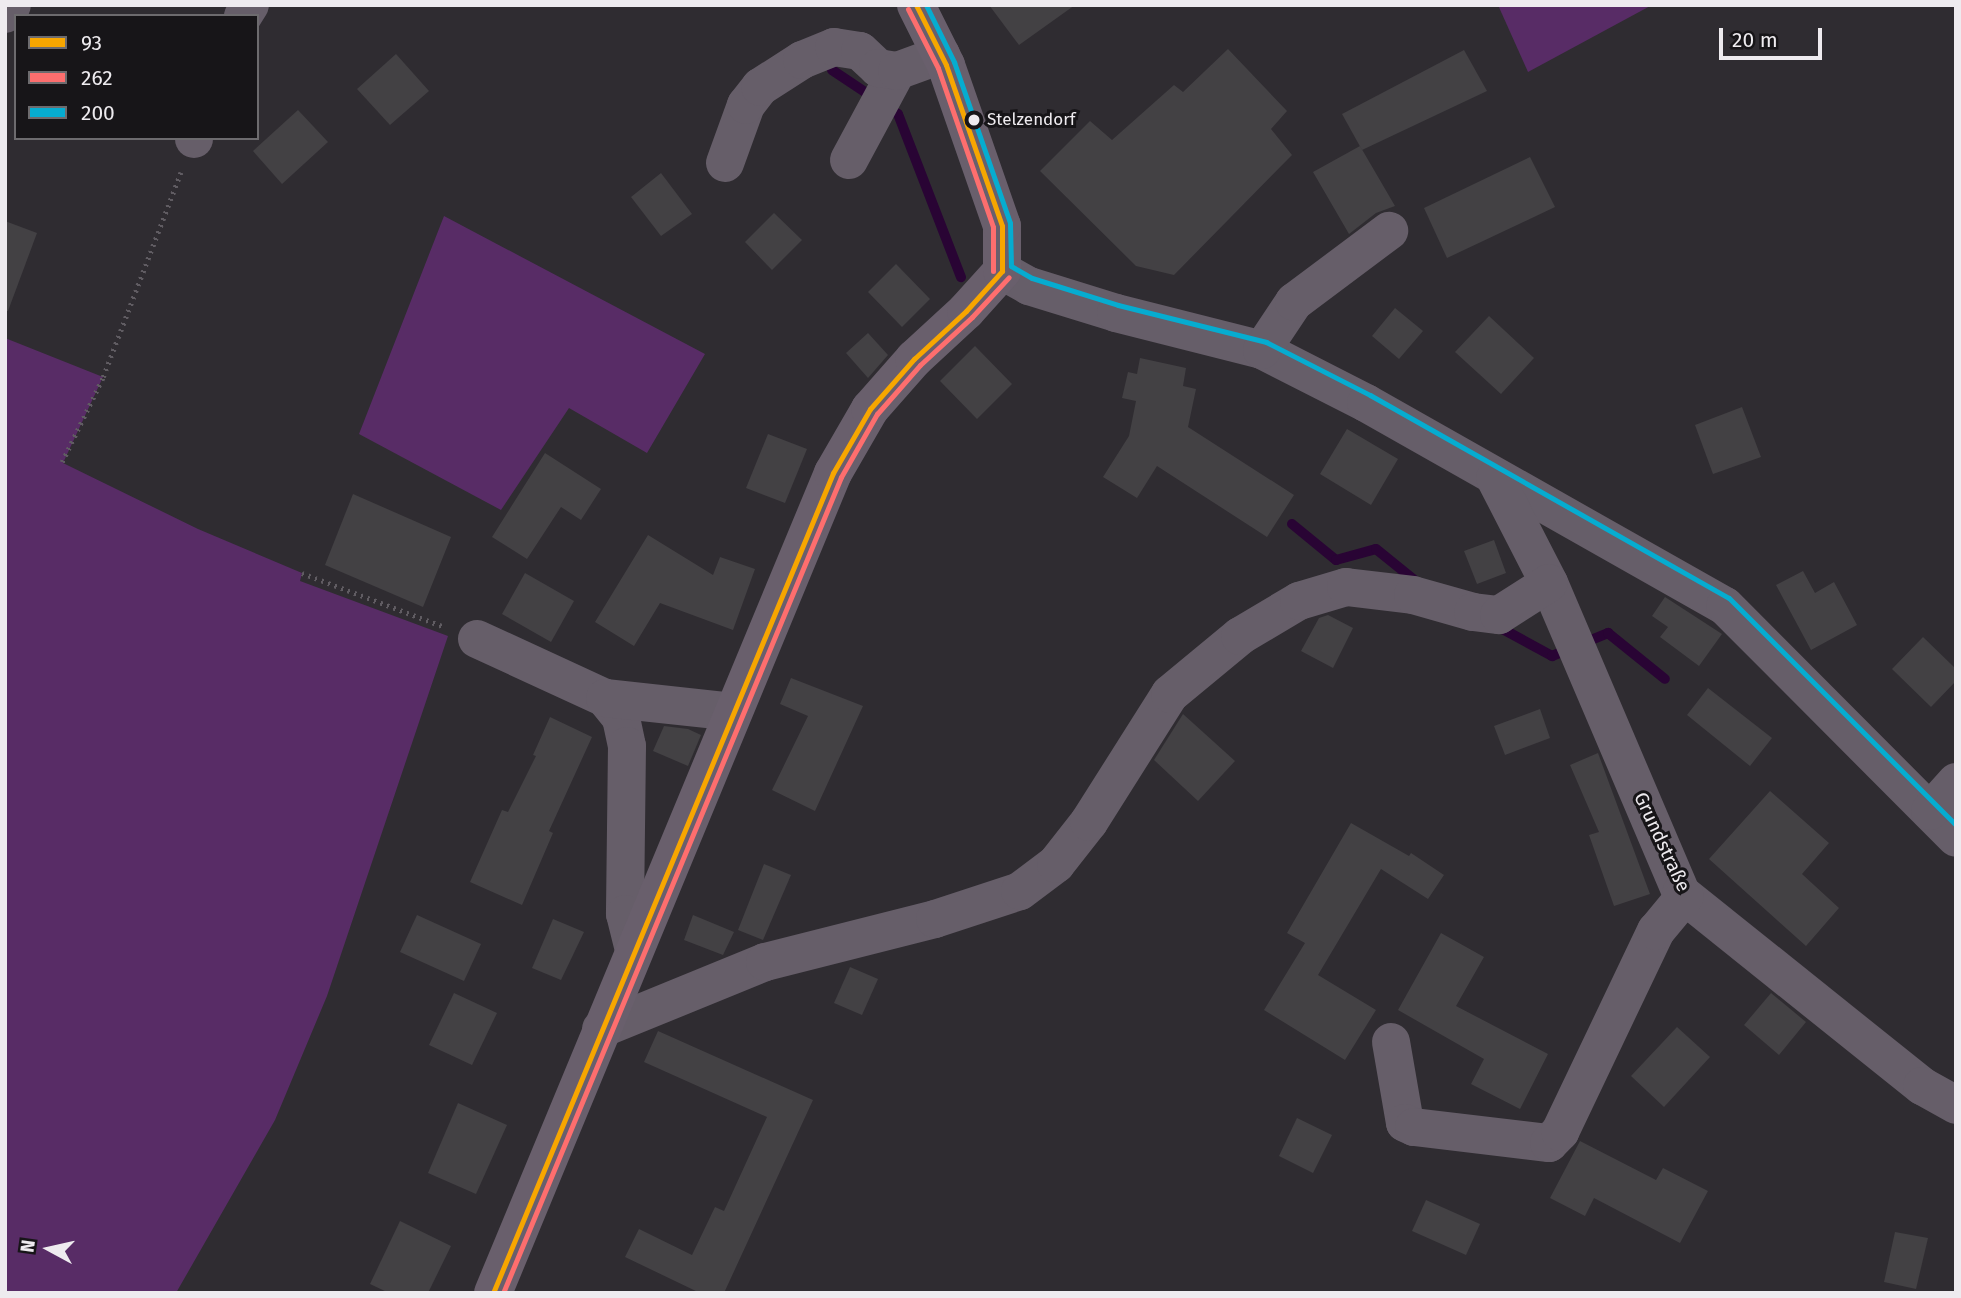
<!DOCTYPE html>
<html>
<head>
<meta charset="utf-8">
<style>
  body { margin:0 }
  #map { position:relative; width:1961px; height:1298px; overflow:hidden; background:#2f2c31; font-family:"Fira Sans",sans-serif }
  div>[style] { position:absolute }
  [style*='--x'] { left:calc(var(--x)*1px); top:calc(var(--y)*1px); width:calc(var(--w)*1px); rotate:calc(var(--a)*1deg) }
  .green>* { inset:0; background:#582c66 }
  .stream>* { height:10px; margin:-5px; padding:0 5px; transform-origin:5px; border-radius:5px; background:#290434 }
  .building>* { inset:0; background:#434144 }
  .path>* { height:4.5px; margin-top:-2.25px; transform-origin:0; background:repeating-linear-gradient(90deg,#605c62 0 2px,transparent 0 7px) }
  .minor>* { height:38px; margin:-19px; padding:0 19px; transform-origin:19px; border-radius:19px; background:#665e69 }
  .major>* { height:38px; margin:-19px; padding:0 19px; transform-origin:19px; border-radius:19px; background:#695f6c }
  .bus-1>* { height:5px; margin:-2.5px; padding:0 2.5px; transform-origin:2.5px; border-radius:2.5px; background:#f7a600 }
  .bus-2>* { height:5px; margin:-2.5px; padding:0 2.5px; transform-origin:2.5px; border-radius:2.5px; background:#fd6e6e }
  .bus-3>* { height:5px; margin:-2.5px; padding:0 2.5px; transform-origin:2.5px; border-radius:2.5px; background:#06acd0 }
  .dots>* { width:19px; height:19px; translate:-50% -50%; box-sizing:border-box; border:4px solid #171518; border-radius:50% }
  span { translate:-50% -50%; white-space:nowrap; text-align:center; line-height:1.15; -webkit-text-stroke:6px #171518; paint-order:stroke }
  .bus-label { font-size:17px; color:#eeebef }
  .left { translate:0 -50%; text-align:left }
  .street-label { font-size:19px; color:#eeebef }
  .frame { position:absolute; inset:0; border:7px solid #eeebef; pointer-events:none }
  .legend { position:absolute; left:14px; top:14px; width:245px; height:126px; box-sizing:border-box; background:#171518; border:2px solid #6d6b6e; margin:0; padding:9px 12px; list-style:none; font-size:21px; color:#eeebef }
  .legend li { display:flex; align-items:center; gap:14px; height:35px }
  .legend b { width:35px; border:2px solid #6d6b6e }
  .north { position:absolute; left:14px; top:1214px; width:70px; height:70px; -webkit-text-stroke:5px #171518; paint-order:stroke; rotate:278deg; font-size:19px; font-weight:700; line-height:28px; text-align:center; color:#eeebef }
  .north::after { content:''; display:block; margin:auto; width:24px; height:32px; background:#eeebef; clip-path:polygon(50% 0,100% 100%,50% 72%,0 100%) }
  .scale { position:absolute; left:1719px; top:28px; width:103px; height:32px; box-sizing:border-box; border:4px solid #eeebef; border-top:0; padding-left:9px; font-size:21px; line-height:24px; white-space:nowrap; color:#eeebef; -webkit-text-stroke:5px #171518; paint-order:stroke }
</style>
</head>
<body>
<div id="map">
  <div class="green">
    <i style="clip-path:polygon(1498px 5px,1652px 5px,1528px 72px)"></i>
    <i style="clip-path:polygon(444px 216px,705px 354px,647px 453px,569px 408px,501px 510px,359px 434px)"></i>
    <i style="clip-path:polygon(5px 338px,103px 377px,63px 463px,198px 529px,302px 573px,300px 581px,448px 636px,327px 996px,275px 1120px,176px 1293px,5px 1293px)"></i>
  </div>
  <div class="stream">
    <i style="--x:832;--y:70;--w:79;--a:33.7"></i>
    <i style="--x:898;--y:114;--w:175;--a:68.9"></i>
    <i style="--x:1292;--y:524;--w:57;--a:39.3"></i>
    <i style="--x:1336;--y:560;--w:41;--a:-15.4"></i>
    <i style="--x:1376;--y:549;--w:54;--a:39"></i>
    <i style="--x:1497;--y:626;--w:63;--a:28.6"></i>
    <i style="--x:1552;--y:656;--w:61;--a:-22.3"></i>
    <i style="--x:1608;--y:633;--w:73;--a:38.9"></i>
  </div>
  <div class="building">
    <i style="clip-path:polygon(989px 5px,1075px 5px,1019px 45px)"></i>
    <i style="clip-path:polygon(1228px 49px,1287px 111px,1271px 129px,1292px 155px,1174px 275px,1136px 266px,1040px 171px,1090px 121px,1112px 140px,1174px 85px,1183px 92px)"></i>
    <i style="clip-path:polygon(1464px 50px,1487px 91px,1362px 150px,1342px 114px)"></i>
    <i style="clip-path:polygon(396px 54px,429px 91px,390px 125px,357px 89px)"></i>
    <i style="clip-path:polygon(298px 110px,328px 142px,282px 184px,253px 151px)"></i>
    <i style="clip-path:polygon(1360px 146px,1395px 206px,1376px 213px,1349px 234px,1313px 172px)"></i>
    <i style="clip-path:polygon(1530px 157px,1555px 207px,1447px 258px,1424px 208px)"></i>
    <i style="clip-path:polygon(661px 173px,692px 214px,661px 236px,631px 197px)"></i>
    <i style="clip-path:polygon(774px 213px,802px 240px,772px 270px,745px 242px)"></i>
    <i style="clip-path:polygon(5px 221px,37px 233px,8px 311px,5px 311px)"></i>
    <i style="clip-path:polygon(896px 264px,930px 299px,902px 327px,868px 292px)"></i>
    <i style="clip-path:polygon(1395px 308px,1423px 331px,1399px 359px,1372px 336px)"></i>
    <i style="clip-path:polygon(1489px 316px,1534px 358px,1501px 394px,1455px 352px)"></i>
    <i style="clip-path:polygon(868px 333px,888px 355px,868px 378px,846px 353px)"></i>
    <i style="clip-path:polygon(975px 346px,1012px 384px,977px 419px,940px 381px)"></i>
    <i style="clip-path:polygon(1140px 358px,1186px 368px,1183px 386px,1196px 389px,1188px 427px,1294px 495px,1267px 537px,1157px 466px,1137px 498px,1103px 477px,1129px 436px,1136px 401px,1122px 398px,1128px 372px,1137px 374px)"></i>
    <i style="clip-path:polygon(1742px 407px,1761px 457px,1713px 474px,1695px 425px)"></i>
    <i style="clip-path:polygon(1347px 429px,1398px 459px,1371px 505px,1320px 474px)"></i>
    <i style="clip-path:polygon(768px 434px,807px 449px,785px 503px,746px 488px)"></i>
    <i style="clip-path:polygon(545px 453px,601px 489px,581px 520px,561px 507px,527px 559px,492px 537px)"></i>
    <i style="clip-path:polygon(353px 494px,451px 537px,423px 607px,325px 565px)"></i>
    <i style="clip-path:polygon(648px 535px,713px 575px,720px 557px,755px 569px,733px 630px,660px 603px,634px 646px,595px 622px)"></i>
    <i style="clip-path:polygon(1494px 540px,1506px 573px,1477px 584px,1464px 551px)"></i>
    <i style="clip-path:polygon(1803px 571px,1815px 593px,1834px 582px,1857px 625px,1811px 650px,1776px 585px)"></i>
    <i style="clip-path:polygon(525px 573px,574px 601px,551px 642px,502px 614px)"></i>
    <i style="clip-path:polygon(1665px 597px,1722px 634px,1699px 666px,1660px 637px,1668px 627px,1652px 616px)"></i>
    <i style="clip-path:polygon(1328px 615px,1353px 628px,1333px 668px,1301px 651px,1319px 618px)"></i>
    <i style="clip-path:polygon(1923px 637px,1956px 669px,1956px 681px,1931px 707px,1892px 669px)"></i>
    <i style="clip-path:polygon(791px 678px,863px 706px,815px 811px,772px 790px,808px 716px,780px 704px)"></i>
    <i style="clip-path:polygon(1708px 688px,1772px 738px,1750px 766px,1687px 715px)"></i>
    <i style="clip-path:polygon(1540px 709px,1550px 738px,1505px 755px,1494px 726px)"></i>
    <i style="clip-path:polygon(1183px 714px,1235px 761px,1198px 801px,1154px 760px)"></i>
    <i style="clip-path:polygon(550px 717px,592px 737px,549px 831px,553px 833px,522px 905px,470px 882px,502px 810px,508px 812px,536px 756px,533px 755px)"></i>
    <i style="clip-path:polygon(664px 726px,688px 729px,701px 735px,688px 766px,653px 751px)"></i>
    <i style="clip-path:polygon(1598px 753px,1650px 894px,1614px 906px,1589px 835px,1599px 832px,1570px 765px)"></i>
    <i style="clip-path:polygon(1770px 791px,1829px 843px,1802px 874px,1839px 908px,1806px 946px,1709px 859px)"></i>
    <i style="clip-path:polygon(1351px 823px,1409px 856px,1411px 853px,1444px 875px,1428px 899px,1381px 869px,1318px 975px,1376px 1010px,1345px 1060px,1264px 1010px,1305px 943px,1287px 933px)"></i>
    <i style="clip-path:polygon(764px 864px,791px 875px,763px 940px,738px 930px)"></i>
    <i style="clip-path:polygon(417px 915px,481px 944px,464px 981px,400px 952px)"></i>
    <i style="clip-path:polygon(693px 915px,734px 932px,723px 955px,684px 940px)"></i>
    <i style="clip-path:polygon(553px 919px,584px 932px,561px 980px,532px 968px)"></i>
    <i style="clip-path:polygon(1441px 933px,1484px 957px,1456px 1006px,1548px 1054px,1520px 1109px,1471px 1084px,1484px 1059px,1398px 1010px)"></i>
    <i style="clip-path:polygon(850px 967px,878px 979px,862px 1015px,834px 1003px)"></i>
    <i style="clip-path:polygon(454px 993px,497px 1013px,472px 1065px,429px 1045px)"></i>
    <i style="clip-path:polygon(1771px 993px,1806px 1022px,1779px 1055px,1744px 1025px)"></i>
    <i style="clip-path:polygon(1677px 1027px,1710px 1057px,1664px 1107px,1631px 1076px)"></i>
    <i style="clip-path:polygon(658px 1031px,813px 1100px,724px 1293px,700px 1293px,625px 1257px,639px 1229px,692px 1255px,715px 1207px,724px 1211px,767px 1117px,644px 1062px)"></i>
    <i style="clip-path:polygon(458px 1103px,507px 1125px,476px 1194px,428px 1173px)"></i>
    <i style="clip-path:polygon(1297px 1118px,1332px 1135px,1313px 1173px,1279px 1156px)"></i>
    <i style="clip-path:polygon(1580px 1141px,1656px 1180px,1663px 1168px,1708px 1191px,1680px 1243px,1594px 1198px,1585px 1216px,1550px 1198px)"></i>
    <i style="clip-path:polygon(1426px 1200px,1480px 1224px,1466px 1255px,1412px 1231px)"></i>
    <i style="clip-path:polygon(400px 1221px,451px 1246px,428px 1293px,389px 1293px,370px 1284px)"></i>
    <i style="clip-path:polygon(1895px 1232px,1928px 1238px,1916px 1289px,1884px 1282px)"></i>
  </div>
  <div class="path">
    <i style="--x:62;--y:462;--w:94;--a:-64.2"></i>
    <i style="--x:103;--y:377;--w:219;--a:-69.2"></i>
    <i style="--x:302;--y:573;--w:153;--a:20.7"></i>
  </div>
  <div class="minor">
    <i style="--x:5;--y:14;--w:11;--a:-52"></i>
    <i style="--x:243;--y:16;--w:13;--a:-58"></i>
    <i style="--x:194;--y:139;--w:1;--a:-90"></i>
    <i style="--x:849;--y:160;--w:101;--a:-61.7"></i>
    <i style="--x:725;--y:163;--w:62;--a:-70.1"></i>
    <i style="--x:746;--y:105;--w:23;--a:-52"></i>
    <i style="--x:760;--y:87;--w:50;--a:-32.7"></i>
    <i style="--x:802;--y:60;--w:35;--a:-22"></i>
    <i style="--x:834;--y:47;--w:26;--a:9"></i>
    <i style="--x:860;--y:51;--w:25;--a:43"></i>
    <i style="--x:878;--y:68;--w:19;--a:9"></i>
    <i style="--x:897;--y:71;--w:47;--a:-20"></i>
    <i style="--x:1002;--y:271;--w:31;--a:29"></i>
    <i style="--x:1029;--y:286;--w:91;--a:17.2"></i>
    <i style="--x:1116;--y:313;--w:151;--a:14.2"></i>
    <i style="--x:1262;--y:350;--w:117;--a:27"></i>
    <i style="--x:1366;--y:403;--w:412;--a:29.5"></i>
    <i style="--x:1725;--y:606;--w:327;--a:45.1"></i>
    <i style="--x:1262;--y:350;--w:58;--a:-56.3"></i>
    <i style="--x:1294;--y:302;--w:119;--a:-36.8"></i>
    <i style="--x:1495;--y:478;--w:118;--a:62.8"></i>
    <i style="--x:1549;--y:583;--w:337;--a:66.9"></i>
    <i style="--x:1681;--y:893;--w:309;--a:38.7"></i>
    <i style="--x:1922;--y:1086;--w:39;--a:29"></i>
    <i style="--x:477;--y:639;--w:141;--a:24.7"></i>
    <i style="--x:605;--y:698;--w:26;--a:51"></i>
    <i style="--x:621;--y:718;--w:29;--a:78"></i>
    <i style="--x:627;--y:746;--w:168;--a:90.7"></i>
    <i style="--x:625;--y:914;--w:38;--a:76"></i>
    <i style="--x:605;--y:698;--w:129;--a:6.2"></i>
    <i style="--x:1930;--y:811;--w:39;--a:-48"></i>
    <i style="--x:601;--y:1029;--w:177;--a:-22.2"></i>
    <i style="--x:765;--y:962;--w:175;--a:-14.2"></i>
    <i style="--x:935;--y:919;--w:89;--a:-18.2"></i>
    <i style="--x:1020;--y:891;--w:45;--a:-36.9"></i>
    <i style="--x:1056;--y:864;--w:53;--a:-51.8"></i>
    <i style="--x:1089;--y:822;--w:151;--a:-57.7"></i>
    <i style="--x:1170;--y:694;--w:91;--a:-39.6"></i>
    <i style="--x:1240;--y:636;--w:69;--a:-30.7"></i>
    <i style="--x:1299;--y:601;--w:49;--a:-16.6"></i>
    <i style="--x:1346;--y:587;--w:67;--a:6.8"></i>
    <i style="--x:1413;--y:595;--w:62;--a:15.8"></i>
    <i style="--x:1473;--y:612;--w:26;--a:7"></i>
    <i style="--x:1499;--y:615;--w:59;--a:-32.6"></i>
    <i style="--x:1391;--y:1042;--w:82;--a:80.2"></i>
    <i style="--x:1405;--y:1123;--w:10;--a:24"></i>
    <i style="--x:1414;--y:1127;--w:136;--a:6.8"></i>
    <i style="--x:1549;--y:1143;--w:16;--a:-45"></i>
    <i style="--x:1560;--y:1132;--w:223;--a:-64.5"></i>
    <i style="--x:1656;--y:931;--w:45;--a:-50.4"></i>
  </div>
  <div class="major">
    <i style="--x:493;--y:1293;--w:888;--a:-67.48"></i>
    <i style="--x:833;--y:473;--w:74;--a:-60"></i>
    <i style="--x:870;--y:409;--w:67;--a:-48.7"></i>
    <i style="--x:914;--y:359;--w:71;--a:-42.7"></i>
    <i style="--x:966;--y:311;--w:54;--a:-48"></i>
    <i style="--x:1002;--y:271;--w:45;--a:-90"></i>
    <i style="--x:1002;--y:226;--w:170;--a:-109.2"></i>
    <i style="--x:946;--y:65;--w:67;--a:-116.6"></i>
  </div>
  <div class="bus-1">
    <i style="--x:916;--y:5;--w:67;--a:63.4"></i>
    <i style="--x:946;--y:65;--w:170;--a:70.8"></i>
    <i style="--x:1002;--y:226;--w:45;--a:90"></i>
    <i style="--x:493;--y:1293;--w:888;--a:-67.48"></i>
    <i style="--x:833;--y:473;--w:74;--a:-60"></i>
    <i style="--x:870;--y:409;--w:67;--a:-48.7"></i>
    <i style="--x:914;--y:359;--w:71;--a:-42.7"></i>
    <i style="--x:966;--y:311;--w:54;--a:-48"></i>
  </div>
  <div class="bus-2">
    <i style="--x:908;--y:9;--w:66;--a:63"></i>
    <i style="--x:938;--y:68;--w:168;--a:70.9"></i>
    <i style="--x:993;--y:227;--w:44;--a:90"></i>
    <i style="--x:503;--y:1293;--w:883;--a:-67.5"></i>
    <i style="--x:841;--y:477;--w:73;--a:-60.3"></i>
    <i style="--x:877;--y:414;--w:65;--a:-48.7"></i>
    <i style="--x:920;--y:365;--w:71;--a:-42.7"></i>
    <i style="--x:972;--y:317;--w:54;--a:-47.2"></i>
  </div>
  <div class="bus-3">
    <i style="--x:926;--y:5;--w:64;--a:63.8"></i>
    <i style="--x:954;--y:62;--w:170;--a:70.8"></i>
    <i style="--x:1010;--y:223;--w:43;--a:88.7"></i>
    <i style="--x:1011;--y:266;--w:24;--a:30"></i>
    <i style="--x:1032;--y:278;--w:90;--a:17.4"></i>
    <i style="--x:1118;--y:305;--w:153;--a:14"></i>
    <i style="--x:1266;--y:342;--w:117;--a:27"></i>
    <i style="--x:1370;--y:395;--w:412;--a:29.5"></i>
    <i style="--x:1729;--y:598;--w:321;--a:45"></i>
  </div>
  <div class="dots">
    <i style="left:974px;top:120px;background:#eeebef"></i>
  </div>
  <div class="bus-label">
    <span class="left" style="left:987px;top:120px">Stelzendorf</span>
  </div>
  <div class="street-label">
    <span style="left:1662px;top:842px;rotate:65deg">Grundstraße</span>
  </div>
  <div class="frame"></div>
  <ul class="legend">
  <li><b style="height:9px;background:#f7a600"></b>93</li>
  <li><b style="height:9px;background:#fd6e6e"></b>262</li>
  <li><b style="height:9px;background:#06acd0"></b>200</li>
  </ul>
  <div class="north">N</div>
  <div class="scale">20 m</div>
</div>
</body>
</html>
